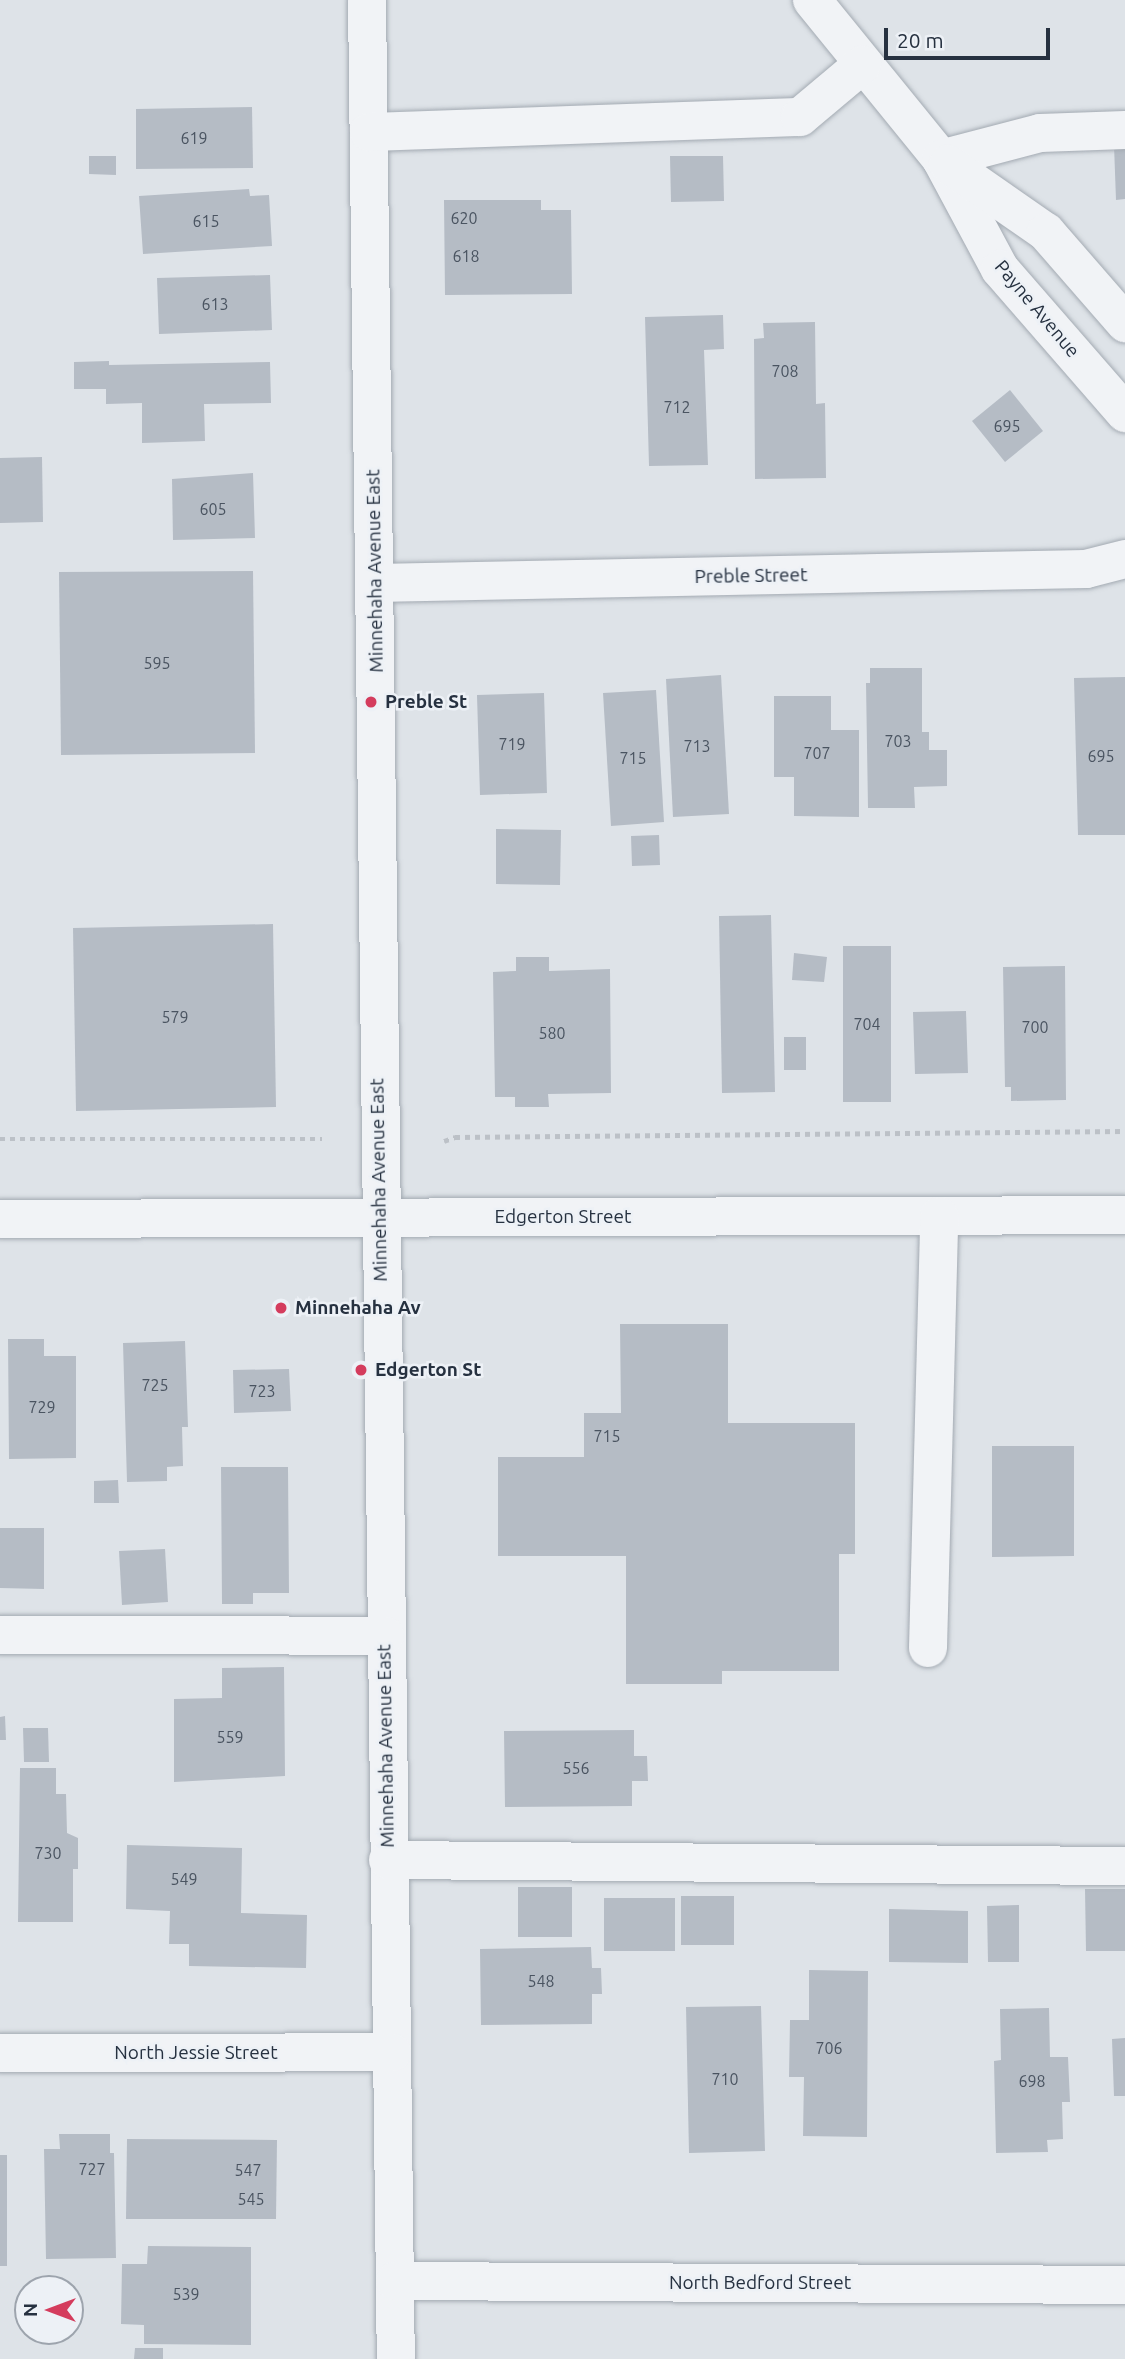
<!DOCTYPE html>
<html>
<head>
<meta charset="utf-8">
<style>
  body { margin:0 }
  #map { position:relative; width:1125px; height:2359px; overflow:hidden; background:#dee3e8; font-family:Ubuntu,sans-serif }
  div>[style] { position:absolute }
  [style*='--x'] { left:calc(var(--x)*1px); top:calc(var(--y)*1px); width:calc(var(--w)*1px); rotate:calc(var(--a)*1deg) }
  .building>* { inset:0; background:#b5bcc5 }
  .path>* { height:4.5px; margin-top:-2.25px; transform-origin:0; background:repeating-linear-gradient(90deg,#bcc1c7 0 5px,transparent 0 10px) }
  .roads { filter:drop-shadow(0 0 2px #a3aab2) drop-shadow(0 0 2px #a3aab2) }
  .minor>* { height:38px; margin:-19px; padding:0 19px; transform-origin:19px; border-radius:19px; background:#f1f3f6 }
  .dots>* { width:19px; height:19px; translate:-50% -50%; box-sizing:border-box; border:4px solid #edf1f6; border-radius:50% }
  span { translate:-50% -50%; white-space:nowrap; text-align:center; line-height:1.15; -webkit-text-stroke:5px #edf1f6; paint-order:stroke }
  .number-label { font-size:16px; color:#4a5461 }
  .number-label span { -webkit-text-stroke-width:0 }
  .street-label { font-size:19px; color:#263140 }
  .poi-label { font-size:19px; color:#263140; font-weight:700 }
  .left { translate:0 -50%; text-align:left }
  .north { position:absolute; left:14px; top:2275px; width:70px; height:70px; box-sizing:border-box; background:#edf1f6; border:2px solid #9da4ad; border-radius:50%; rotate:270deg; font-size:19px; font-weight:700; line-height:28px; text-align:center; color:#263140 }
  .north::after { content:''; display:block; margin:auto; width:24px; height:32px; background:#d43c5d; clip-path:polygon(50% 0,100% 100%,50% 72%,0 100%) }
  .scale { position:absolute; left:884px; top:28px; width:166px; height:32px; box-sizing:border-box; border:4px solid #263140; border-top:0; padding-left:9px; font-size:21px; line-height:24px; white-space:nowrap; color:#263140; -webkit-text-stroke:5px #edf1f6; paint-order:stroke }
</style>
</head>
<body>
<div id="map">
  <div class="building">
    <i style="clip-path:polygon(252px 107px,253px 168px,136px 169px,136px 109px)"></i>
    <i style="clip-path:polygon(1114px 145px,1125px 145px,1125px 199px,1116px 200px)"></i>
    <i style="clip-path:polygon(89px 156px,116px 156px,116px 175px,89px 174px)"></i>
    <i style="clip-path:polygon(670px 156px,723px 156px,724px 201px,671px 202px)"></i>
    <i style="clip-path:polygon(249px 189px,250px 196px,269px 195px,272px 246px,143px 254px,139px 196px)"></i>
    <i style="clip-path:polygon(444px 200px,541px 200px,541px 210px,571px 210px,572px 294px,445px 295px)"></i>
    <i style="clip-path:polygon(270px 275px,272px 330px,159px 334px,157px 278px)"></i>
    <i style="clip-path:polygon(723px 315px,724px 349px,704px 350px,708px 465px,649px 466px,645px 317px)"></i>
    <i style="clip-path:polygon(815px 322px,816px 404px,825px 403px,826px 478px,755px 479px,754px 339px,764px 338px,763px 323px)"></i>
    <i style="clip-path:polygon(109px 361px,109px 365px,270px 362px,271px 403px,204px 404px,205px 441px,142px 443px,142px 403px,106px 404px,106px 389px,74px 389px,74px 362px)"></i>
    <i style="clip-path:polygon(1010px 390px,1043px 431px,1005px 462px,972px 421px)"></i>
    <i style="clip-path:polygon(42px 457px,43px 522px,0 523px,0 458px)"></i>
    <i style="clip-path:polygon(253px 473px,255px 538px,173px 540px,172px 479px)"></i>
    <i style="clip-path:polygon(253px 571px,255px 753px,61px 755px,59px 572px)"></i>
    <i style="clip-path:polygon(870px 668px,922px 668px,922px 732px,929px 732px,929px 750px,947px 750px,947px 786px,914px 787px,915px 808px,868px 808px,866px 683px,870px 683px)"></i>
    <i style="clip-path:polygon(721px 675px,729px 814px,673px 817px,666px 679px)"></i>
    <i style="clip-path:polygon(1125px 677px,1125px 835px,1078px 835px,1074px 678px)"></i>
    <i style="clip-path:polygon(656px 690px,664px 822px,611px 826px,603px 693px)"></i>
    <i style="clip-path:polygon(544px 693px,547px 793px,480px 795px,477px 695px)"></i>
    <i style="clip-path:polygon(774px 696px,831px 696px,831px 730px,859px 730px,859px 817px,794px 816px,794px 777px,774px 777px)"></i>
    <i style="clip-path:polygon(496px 829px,561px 830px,560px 885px,496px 884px)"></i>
    <i style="clip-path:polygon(659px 835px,660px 865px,632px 866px,631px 836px)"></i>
    <i style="clip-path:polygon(771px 915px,775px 1092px,722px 1093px,719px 916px)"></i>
    <i style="clip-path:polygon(273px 924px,276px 1107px,76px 1111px,73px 928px)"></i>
    <i style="clip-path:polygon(843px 946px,891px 946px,891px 1102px,843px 1102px)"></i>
    <i style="clip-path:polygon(794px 953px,827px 957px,824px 982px,792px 980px)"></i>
    <i style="clip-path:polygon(516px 957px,549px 957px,549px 971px,610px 969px,611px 1093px,548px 1094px,549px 1107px,515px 1107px,515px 1097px,495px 1097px,493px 972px,516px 971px)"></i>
    <i style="clip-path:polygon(1065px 966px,1066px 1100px,1011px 1101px,1011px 1087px,1005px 1087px,1003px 967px)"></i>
    <i style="clip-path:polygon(966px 1011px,968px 1073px,915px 1074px,913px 1012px)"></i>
    <i style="clip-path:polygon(784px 1037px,806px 1037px,806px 1070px,784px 1070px)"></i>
    <i style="clip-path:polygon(620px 1324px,728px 1324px,728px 1423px,855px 1423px,855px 1554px,839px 1554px,839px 1671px,722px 1671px,722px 1684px,626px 1684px,626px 1556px,498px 1556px,498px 1457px,584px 1457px,584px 1413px,621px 1413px)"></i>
    <i style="clip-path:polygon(8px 1339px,44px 1339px,44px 1356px,76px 1356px,76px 1458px,9px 1459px)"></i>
    <i style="clip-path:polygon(185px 1341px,188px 1427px,182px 1427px,183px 1466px,167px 1467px,167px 1481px,127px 1482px,123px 1343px)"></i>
    <i style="clip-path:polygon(289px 1369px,291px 1411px,234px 1413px,233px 1370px)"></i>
    <i style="clip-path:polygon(992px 1446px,1074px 1446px,1074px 1556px,992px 1557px)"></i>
    <i style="clip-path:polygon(221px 1467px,288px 1467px,289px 1593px,253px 1593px,253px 1604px,222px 1604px)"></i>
    <i style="clip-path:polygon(118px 1480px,119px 1503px,94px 1503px,94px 1481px)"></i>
    <i style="clip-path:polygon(0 1528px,44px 1528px,44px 1589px,0 1588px)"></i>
    <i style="clip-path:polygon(165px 1549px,168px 1602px,122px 1605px,119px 1551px)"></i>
    <i style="clip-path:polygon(284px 1667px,285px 1776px,174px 1782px,174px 1699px,222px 1698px,222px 1668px)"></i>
    <i style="clip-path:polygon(5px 1716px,6px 1740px,0 1740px,0 1717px)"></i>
    <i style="clip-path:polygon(23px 1728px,48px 1728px,49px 1762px,24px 1762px)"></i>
    <i style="clip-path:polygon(634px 1730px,634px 1756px,647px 1756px,648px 1781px,632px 1781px,632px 1806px,505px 1807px,504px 1731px)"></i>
    <i style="clip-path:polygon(20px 1768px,56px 1768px,56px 1794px,66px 1794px,67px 1833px,78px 1838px,78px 1869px,73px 1869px,73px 1922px,18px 1922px)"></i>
    <i style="clip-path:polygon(127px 1845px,242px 1848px,241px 1913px,307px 1915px,306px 1968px,189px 1966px,189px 1944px,169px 1944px,170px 1911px,126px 1909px)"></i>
    <i style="clip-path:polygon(518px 1887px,572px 1887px,572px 1937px,518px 1937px)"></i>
    <i style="clip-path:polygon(1085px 1889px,1125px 1889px,1125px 1951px,1086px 1951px)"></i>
    <i style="clip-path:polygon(681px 1896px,734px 1896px,734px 1945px,681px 1945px)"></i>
    <i style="clip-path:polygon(604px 1898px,675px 1898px,675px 1951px,604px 1951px)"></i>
    <i style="clip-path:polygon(1019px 1905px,1019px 1962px,988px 1962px,987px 1906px)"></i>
    <i style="clip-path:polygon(889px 1909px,968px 1911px,968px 1963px,889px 1962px)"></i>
    <i style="clip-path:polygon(591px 1947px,592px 1968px,601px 1968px,602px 1994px,592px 1994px,592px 2024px,481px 2025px,480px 1949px)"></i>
    <i style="clip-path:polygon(809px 1970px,868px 1971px,867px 2137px,803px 2136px,804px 2077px,789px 2077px,790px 2020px,809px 2020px)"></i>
    <i style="clip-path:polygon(761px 2006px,765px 2151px,689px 2153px,686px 2007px)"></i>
    <i style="clip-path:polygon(1049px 2008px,1050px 2057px,1068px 2057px,1070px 2102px,1062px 2102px,1063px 2139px,1047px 2140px,1048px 2152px,996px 2153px,994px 2061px,1001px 2060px,1000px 2009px)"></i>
    <i style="clip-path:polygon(1125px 2038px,1125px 2096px,1114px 2096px,1112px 2039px)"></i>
    <i style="clip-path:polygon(59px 2134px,110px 2134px,110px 2153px,114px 2153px,116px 2258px,46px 2259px,44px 2149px,60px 2149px)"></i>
    <i style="clip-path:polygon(127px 2139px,277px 2140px,276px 2219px,126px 2219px)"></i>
    <i style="clip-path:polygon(0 2155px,7px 2155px,7px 2266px,0 2266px)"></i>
    <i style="clip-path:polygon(148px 2246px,251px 2247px,251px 2345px,144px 2344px,144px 2325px,121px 2324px,122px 2264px,147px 2264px)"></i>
    <i style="clip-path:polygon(135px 2348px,163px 2348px,163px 2359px,134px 2359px)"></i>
  </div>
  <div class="path">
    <i style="--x:0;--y:1139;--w:322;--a:0"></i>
    <i style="--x:444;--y:1141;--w:12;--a:-20"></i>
    <i style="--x:455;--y:1137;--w:670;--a:-0.51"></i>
  </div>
  <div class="roads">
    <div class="minor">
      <i style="--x:367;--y:0;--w:2359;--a:89.3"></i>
      <i style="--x:812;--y:0;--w:205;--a:50.9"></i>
      <i style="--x:941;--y:159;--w:125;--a:61.8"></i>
      <i style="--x:1000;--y:269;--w:191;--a:49"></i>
      <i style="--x:369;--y:132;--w:431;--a:-2"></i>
      <i style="--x:800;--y:117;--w:81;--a:-40"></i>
      <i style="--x:941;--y:159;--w:102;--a:-14.7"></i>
      <i style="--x:1040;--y:133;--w:85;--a:-2"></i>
      <i style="--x:948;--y:164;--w:119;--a:34.8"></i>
      <i style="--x:1046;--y:232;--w:121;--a:49"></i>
      <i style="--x:375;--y:583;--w:711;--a:-1.13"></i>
      <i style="--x:1086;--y:569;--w:40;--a:-14.4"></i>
      <i style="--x:0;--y:1219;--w:1125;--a:-0.2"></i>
      <i style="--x:0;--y:1635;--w:385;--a:0.1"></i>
      <i style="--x:928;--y:1648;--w:432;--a:-88.5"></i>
      <i style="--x:388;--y:1860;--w:737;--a:0.47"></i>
      <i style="--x:0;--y:2053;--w:392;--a:-0.1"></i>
      <i style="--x:395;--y:2281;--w:730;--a:0.31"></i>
    </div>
  </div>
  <div class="dots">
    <i style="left:371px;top:702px;background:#d43c5d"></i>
    <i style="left:281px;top:1308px;background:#d43c5d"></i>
    <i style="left:361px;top:1370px;background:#d43c5d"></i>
  </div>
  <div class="number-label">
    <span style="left:194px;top:138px">619</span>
    <span style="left:464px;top:218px">620</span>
    <span style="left:206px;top:221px">615</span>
    <span style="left:466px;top:256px">618</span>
    <span style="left:215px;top:304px">613</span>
    <span style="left:785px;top:371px">708</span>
    <span style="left:677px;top:407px">712</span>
    <span style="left:1007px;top:426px">695</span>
    <span style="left:213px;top:509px">605</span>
    <span style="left:157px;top:663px">595</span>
    <span style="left:898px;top:741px">703</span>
    <span style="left:512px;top:744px">719</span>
    <span style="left:697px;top:746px">713</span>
    <span style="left:817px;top:753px">707</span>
    <span style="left:1101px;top:756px">695</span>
    <span style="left:633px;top:758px">715</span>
    <span style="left:175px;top:1017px">579</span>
    <span style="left:867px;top:1024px">704</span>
    <span style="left:1035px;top:1027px">700</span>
    <span style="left:552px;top:1033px">580</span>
    <span style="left:155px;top:1385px">725</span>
    <span style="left:262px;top:1391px">723</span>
    <span style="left:42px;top:1407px">729</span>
    <span style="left:607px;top:1436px">715</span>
    <span style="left:230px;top:1737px">559</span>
    <span style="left:576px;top:1768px">556</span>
    <span style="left:48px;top:1853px">730</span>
    <span style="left:184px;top:1879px">549</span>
    <span style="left:541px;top:1981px">548</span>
    <span style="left:829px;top:2048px">706</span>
    <span style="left:725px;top:2079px">710</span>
    <span style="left:1032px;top:2081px">698</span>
    <span style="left:92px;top:2169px">727</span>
    <span style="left:248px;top:2170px">547</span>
    <span style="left:251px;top:2199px">545</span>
    <span style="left:186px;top:2294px">539</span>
  </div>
  <div class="street-label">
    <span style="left:1037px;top:309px;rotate:50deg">Payne Avenue</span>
    <span style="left:375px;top:571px;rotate:-91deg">Minnehaha Avenue East</span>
    <span style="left:751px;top:576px;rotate:-1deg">Preble Street</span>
    <span style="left:379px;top:1180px;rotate:-91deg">Minnehaha Avenue East</span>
    <span style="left:563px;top:1217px">Edgerton Street</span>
    <span style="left:386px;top:1746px;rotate:-91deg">Minnehaha Avenue East</span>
    <span style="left:196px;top:2053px">North Jessie Street</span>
    <span style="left:760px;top:2283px">North Bedford Street</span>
  </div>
  <div class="poi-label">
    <span class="left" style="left:385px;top:702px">Preble St</span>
    <span class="left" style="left:295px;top:1308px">Minnehaha Av</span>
    <span class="left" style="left:375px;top:1370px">Edgerton St</span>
  </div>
  <div class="north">N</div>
  <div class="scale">20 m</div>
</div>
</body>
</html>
